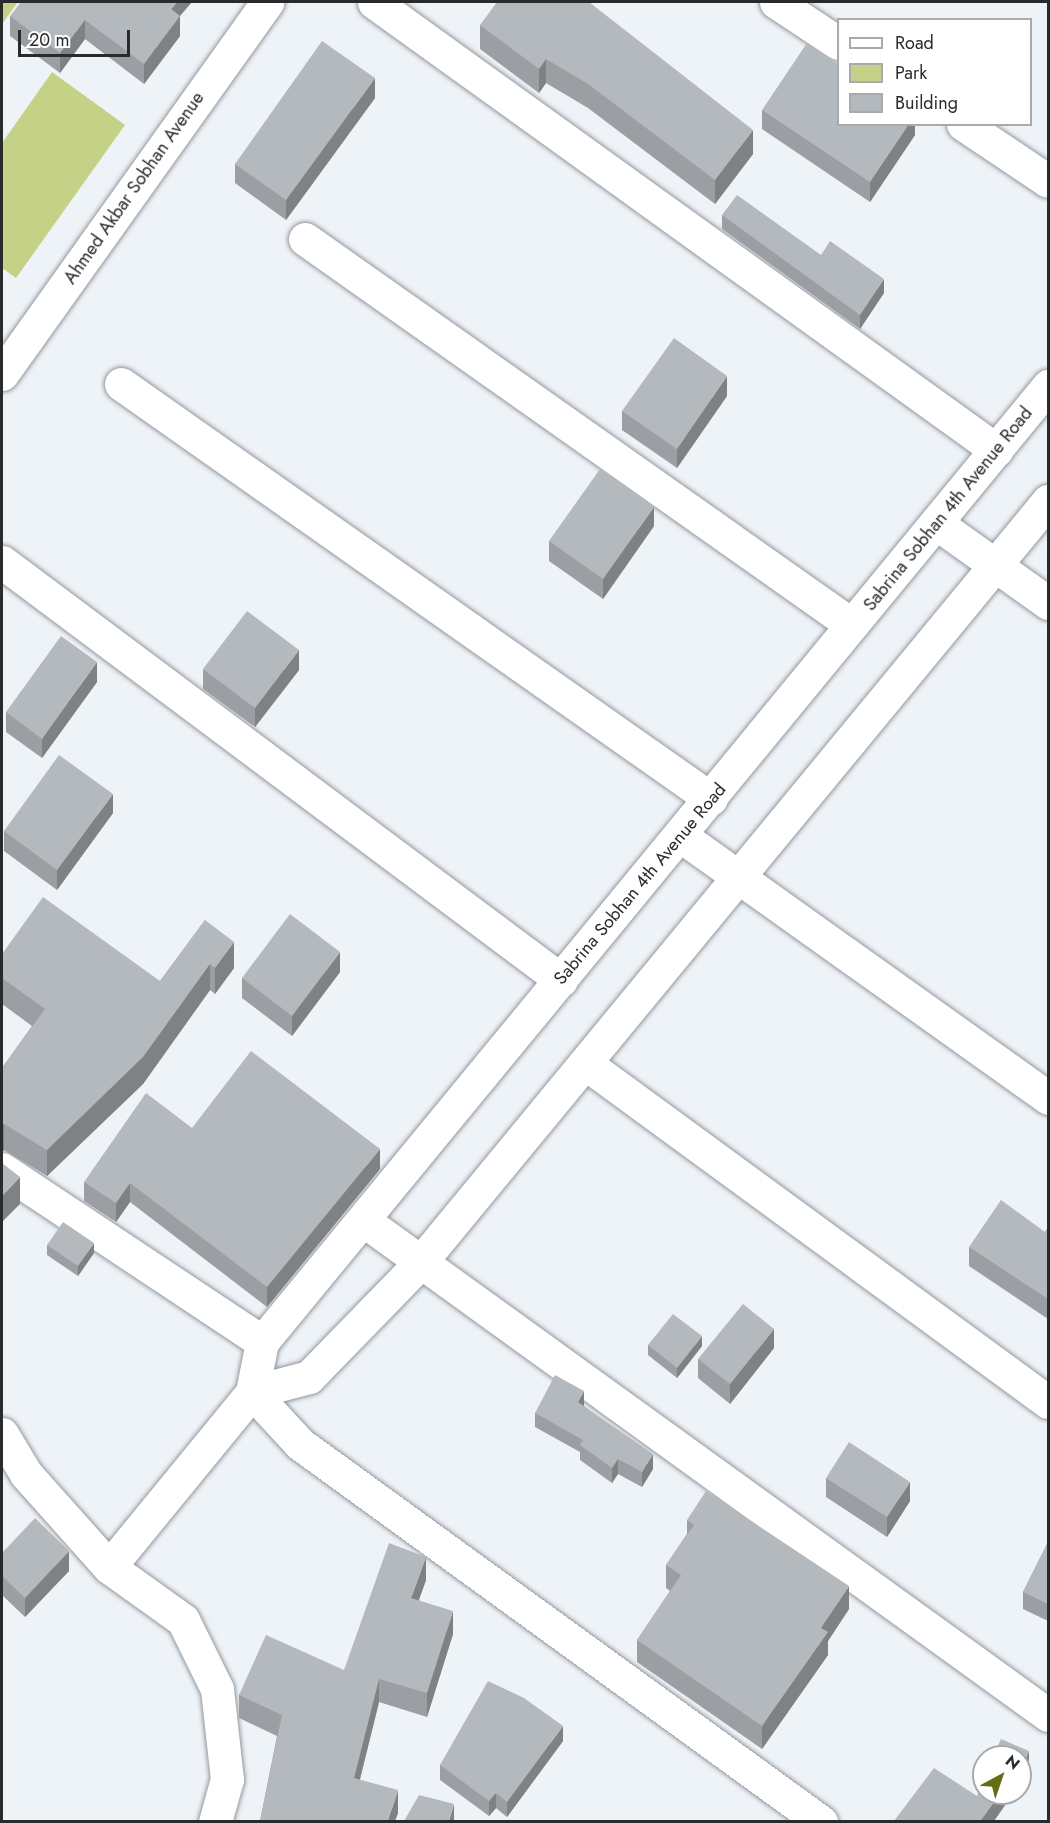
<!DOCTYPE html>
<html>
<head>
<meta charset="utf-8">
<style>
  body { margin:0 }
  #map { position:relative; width:1050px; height:1823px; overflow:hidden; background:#eef3f8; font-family:Jost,sans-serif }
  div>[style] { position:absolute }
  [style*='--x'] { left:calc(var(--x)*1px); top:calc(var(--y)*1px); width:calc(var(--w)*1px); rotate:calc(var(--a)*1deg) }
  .green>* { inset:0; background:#c5d187 }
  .roads { filter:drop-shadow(0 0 2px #94989d) drop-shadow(0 0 2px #94989d) }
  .street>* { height:33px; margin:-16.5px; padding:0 16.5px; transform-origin:16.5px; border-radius:16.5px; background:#fff }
  .secondary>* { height:33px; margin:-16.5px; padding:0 16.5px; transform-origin:16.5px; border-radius:16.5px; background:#fff }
  .wall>* { inset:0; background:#9b9fa3 }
  .shaded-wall>* { inset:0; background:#7e8285 }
  .building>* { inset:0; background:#b4b9be }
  span { translate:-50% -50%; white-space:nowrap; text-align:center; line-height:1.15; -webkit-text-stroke:6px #fff; paint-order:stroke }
  .street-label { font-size:18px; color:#282a2c }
  .frame { position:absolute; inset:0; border:3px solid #282a2c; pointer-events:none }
  .legend { position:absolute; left:837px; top:18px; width:195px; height:108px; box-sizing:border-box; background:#fff; border:2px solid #a9aaab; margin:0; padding:8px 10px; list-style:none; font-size:18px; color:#282a2c }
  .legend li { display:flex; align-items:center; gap:12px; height:30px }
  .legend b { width:30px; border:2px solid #a9aaab }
  .north { position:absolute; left:972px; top:1745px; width:60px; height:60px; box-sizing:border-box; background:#fff; border:2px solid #a9aaab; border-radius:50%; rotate:40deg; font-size:16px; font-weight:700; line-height:24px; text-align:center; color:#282a2c }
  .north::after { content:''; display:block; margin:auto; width:21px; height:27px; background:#626d14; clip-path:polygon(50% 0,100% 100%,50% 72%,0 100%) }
  .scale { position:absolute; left:18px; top:30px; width:112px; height:27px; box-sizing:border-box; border:3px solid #282a2c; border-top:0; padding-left:8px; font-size:18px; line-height:21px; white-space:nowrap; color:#282a2c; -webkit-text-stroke:4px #fff; paint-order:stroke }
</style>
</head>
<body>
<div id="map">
  <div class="green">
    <i style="clip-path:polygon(2px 2px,18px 2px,2px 24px)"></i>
    <i style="clip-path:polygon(52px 72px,125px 125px,16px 278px,2px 268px,2px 143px)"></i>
  </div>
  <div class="roads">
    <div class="street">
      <i style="--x:374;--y:2;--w:767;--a:35.76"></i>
      <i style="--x:776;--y:2;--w:74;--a:33.5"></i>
      <i style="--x:963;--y:124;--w:102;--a:33.8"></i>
      <i style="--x:305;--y:239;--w:669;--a:35.21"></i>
      <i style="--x:121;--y:384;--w:721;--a:35.12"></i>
      <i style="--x:936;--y:523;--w:138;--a:35.5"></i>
      <i style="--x:2;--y:562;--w:698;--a:36.79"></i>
      <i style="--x:681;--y:836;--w:451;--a:35.5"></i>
      <i style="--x:585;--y:1063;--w:574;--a:36.21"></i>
      <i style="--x:2;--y:1169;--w:312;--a:33.6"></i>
      <i style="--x:363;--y:1220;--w:845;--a:35.85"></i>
      <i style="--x:252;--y:1392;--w:71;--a:47.3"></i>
      <i style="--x:300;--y:1444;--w:644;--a:35.96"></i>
      <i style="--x:2;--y:1434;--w:47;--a:59"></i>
      <i style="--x:26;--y:1474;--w:125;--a:48.3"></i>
      <i style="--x:109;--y:1567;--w:91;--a:35.6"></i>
      <i style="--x:183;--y:1620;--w:77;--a:63.8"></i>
      <i style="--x:217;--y:1689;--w:91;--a:83.7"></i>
      <i style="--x:227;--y:1779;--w:45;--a:105.6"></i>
    </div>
    <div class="secondary">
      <i style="--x:2;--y:374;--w:457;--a:-54.5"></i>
      <i style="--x:252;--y:1392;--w:59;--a:-14.7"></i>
      <i style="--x:309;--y:1377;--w:158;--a:-45.8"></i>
      <i style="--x:419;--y:1264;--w:989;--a:-50.5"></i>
      <i style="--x:109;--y:1567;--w:226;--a:-50.7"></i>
      <i style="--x:252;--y:1392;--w:51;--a:-78.7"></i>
      <i style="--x:262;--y:1342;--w:1238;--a:-50.57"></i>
    </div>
  </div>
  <div class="wall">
    <i style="clip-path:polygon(10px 16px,180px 16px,180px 36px,144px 84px,85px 39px,60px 73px,10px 36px)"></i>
    <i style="clip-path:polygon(480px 25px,753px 154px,715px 204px,588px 108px,546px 83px,539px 93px,480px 49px)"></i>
    <i style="clip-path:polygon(375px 98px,286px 220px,235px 183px,235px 164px)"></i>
    <i style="clip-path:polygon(762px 110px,915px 124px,915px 135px,870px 202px,762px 129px)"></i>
    <i style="clip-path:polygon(722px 215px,821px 255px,884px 293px,860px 329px,722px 229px)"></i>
    <i style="clip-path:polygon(727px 396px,677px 468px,622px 430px,622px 411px)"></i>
    <i style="clip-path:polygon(654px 526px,603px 599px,549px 561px,549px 541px)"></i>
    <i style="clip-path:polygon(203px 669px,299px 670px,255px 727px,203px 689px)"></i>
    <i style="clip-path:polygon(97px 682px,42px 758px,6px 732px,6px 712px)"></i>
    <i style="clip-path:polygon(113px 813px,57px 890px,4px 851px,4px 831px)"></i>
    <i style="clip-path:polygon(205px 920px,234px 968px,215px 994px,210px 990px,143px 1084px,47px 1176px,4px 1150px,2px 1151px,2px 1068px,32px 1026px,2px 1004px,2px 954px,160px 981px)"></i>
    <i style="clip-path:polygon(340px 972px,292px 1036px,242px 998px,242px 978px)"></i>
    <i style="clip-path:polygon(192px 1128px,380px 1169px,267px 1307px,130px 1202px,116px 1222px,84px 1201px,84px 1182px)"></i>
    <i style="clip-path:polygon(1048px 1227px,1048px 1319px,969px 1266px,969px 1247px,1045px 1232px)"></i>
    <i style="clip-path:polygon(47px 1245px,94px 1253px,78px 1276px,47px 1255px)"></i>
    <i style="clip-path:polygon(648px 1345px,702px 1346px,677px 1378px,648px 1355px)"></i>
    <i style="clip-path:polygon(774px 1348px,730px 1404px,698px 1378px,698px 1359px)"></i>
    <i style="clip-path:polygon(584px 1406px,653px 1469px,642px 1487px,618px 1474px,612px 1483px,580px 1460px,580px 1452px,535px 1427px,535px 1413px)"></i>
    <i style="clip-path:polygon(826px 1478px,910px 1501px,887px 1537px,826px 1497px)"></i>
    <i style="clip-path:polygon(687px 1520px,849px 1609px,828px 1641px,828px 1655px,762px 1749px,637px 1662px,637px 1640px,670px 1591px,666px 1588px,666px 1565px,687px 1534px)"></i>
    <i style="clip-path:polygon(1048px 1542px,1048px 1621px,1023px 1609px,1023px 1592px)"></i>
    <i style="clip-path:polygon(2px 1553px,69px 1571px,25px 1617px,2px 1595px)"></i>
    <i style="clip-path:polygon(426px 1580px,419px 1600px,453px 1634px,427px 1717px,379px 1702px,360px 1780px,398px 1813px,395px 1821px,260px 1821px,277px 1736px,239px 1718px,239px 1695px,344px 1670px)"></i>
    <i style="clip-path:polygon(563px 1741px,507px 1817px,496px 1808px,489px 1816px,440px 1780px,440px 1765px)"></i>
    <i style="clip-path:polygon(984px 1793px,1018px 1793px,1017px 1797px,1012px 1795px,994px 1821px,977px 1796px)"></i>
  </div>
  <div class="shaded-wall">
    <i style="clip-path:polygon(177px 2px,192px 2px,180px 16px,180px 36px,144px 84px,144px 64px,171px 9px)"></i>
    <i style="clip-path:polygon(85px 20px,85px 39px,60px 73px,60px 53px)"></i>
    <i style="clip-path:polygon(546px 59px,546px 83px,539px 93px,539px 69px)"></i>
    <i style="clip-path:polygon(375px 78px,375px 98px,286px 220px,286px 200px)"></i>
    <i style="clip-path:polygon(909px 124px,915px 124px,915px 135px,870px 202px,870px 182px)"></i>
    <i style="clip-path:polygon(753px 130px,753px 154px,715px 204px,715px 180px)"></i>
    <i style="clip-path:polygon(884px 279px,884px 293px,860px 329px,860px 315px)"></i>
    <i style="clip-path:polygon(727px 376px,727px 396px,677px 468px,677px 449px)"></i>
    <i style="clip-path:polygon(654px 507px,654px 526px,603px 599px,603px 579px)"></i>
    <i style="clip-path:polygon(299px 650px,299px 670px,255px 727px,255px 708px)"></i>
    <i style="clip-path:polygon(97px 662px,97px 682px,42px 758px,42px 739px)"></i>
    <i style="clip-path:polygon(113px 794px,113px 813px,57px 890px,57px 870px)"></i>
    <i style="clip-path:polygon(234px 942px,234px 968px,215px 994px,215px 968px)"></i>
    <i style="clip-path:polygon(340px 952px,340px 972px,292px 1036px,292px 1016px)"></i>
    <i style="clip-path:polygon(210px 964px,210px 990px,143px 1084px,47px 1176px,47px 1150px)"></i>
    <i style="clip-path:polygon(4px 1124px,4px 1150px,2px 1151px,2px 1125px)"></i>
    <i style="clip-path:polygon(380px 1149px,380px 1169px,267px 1307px,267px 1287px)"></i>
    <i style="clip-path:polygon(20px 1177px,20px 1204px,2px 1222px,2px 1196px)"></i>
    <i style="clip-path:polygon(130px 1183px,130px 1202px,116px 1222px,116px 1203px)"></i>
    <i style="clip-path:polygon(94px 1243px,94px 1253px,78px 1276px,78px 1266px)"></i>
    <i style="clip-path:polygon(774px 1329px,774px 1348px,730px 1404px,730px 1384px)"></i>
    <i style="clip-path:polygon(702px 1336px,702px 1346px,677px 1378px,677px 1368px)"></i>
    <i style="clip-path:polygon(584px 1391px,584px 1406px,578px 1417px,578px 1402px)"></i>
    <i style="clip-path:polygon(653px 1454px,653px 1469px,642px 1487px,642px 1472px)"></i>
    <i style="clip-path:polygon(618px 1459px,618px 1474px,612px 1483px,612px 1468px)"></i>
    <i style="clip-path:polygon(910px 1482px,910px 1501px,887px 1537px,887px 1517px)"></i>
    <i style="clip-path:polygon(69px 1551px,69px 1571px,25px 1617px,25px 1598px)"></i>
    <i style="clip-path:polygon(426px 1557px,426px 1580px,411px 1621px,411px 1598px)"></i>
    <i style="clip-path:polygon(849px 1586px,849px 1609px,828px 1641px,828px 1655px,762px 1749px,762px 1726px,821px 1628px)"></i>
    <i style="clip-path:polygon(453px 1611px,453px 1634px,427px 1717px,427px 1693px)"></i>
    <i style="clip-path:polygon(379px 1679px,379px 1702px,354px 1802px,354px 1778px)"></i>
    <i style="clip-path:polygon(563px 1726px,563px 1741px,507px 1817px,507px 1802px)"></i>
    <i style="clip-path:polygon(1029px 1751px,1029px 1769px,1020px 1789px,1020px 1771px)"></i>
    <i style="clip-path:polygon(398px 1790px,398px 1813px,395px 1821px,388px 1821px)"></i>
    <i style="clip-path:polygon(496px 1793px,496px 1808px,489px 1816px,489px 1801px)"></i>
    <i style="clip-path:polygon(1001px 1793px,1012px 1793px,1012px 1795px,994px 1821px,980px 1821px)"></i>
    <i style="clip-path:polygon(454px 1804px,454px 1821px,449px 1821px)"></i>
  </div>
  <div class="building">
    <i style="clip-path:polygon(21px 2px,177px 2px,171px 9px,180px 16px,144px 64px,85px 20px,60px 53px,10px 16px)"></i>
    <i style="clip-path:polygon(497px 2px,589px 2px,753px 130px,715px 180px,588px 84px,546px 59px,539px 69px,480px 25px)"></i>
    <i style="clip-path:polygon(322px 41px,375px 78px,286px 200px,235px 164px)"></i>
    <i style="clip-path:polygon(807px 43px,838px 64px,838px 124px,909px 124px,870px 182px,762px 110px)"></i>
    <i style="clip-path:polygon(737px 195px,821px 255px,830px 241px,884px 279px,860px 315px,722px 215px)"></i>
    <i style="clip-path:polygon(674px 338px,727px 376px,677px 449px,622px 411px)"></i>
    <i style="clip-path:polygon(600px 469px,654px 507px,603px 579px,549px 541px)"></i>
    <i style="clip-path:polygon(247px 611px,299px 650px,255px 708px,203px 669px)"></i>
    <i style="clip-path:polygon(61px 636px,97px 662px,42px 739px,6px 712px)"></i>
    <i style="clip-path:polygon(59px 755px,113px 794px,57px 870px,4px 831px)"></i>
    <i style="clip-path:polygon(43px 897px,160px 981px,205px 920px,234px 942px,215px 968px,210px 964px,143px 1057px,47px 1150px,4px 1124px,2px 1125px,2px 1108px,3px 1107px,2px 1106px,2px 1068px,45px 1009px,2px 978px,2px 954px)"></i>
    <i style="clip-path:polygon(290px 914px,340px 952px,292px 1016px,242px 978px)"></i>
    <i style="clip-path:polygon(251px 1051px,380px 1149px,267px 1287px,130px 1183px,116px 1203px,84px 1182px,146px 1093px,192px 1128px)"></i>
    <i style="clip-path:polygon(2px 1163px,20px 1177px,2px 1196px)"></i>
    <i style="clip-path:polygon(1001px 1200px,1045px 1232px,1048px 1227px,1048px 1299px,969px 1247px)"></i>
    <i style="clip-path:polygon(63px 1222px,94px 1243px,78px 1266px,47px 1245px)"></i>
    <i style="clip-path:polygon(743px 1304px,774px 1329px,730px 1384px,698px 1359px)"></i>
    <i style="clip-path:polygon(673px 1314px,702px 1336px,677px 1368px,648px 1345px)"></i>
    <i style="clip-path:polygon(555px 1375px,584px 1391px,578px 1402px,653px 1454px,642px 1472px,618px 1459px,612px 1468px,580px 1445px,583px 1440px,535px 1413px)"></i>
    <i style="clip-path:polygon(849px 1442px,910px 1482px,887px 1517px,826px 1478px)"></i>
    <i style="clip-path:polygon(706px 1491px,849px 1586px,821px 1628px,828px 1632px,762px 1726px,637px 1640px,681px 1575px,666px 1565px,694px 1525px,687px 1520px)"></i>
    <i style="clip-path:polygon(35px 1518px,69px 1551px,25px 1598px,2px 1576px,2px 1553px)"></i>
    <i style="clip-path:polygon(1048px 1542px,1048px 1604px,1023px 1592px)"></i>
    <i style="clip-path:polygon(389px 1543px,426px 1557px,411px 1598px,453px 1611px,427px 1693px,379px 1679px,354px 1778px,398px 1790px,388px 1821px,260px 1821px,282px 1715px,239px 1695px,266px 1635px,344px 1670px)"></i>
    <i style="clip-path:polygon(488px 1681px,524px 1698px,563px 1726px,507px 1802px,496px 1793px,489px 1801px,440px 1765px)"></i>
    <i style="clip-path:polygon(1001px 1739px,1029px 1751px,1020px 1771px,1020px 1757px,993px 1757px)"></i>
    <i style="clip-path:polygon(934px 1768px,977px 1796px,984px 1779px,984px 1793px,1001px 1793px,980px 1821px,894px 1821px)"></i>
    <i style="clip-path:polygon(419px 1795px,454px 1804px,449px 1821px,404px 1821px)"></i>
  </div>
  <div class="street-label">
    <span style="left:134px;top:188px;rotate:-55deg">Ahmed Akbar Sobhan Avenue</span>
    <span style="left:948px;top:509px;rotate:-51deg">Sabrina Sobhan 4th Avenue Road</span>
    <span style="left:640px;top:884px;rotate:-50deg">Sabrina Sobhan 4th Avenue Road</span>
  </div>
  <div class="frame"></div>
  <ul class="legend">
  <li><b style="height:8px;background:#fff"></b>Road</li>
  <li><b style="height:16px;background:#c5d187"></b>Park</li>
  <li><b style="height:16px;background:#b4b9be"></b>Building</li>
  </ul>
  <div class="north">N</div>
  <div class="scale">20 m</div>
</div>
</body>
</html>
